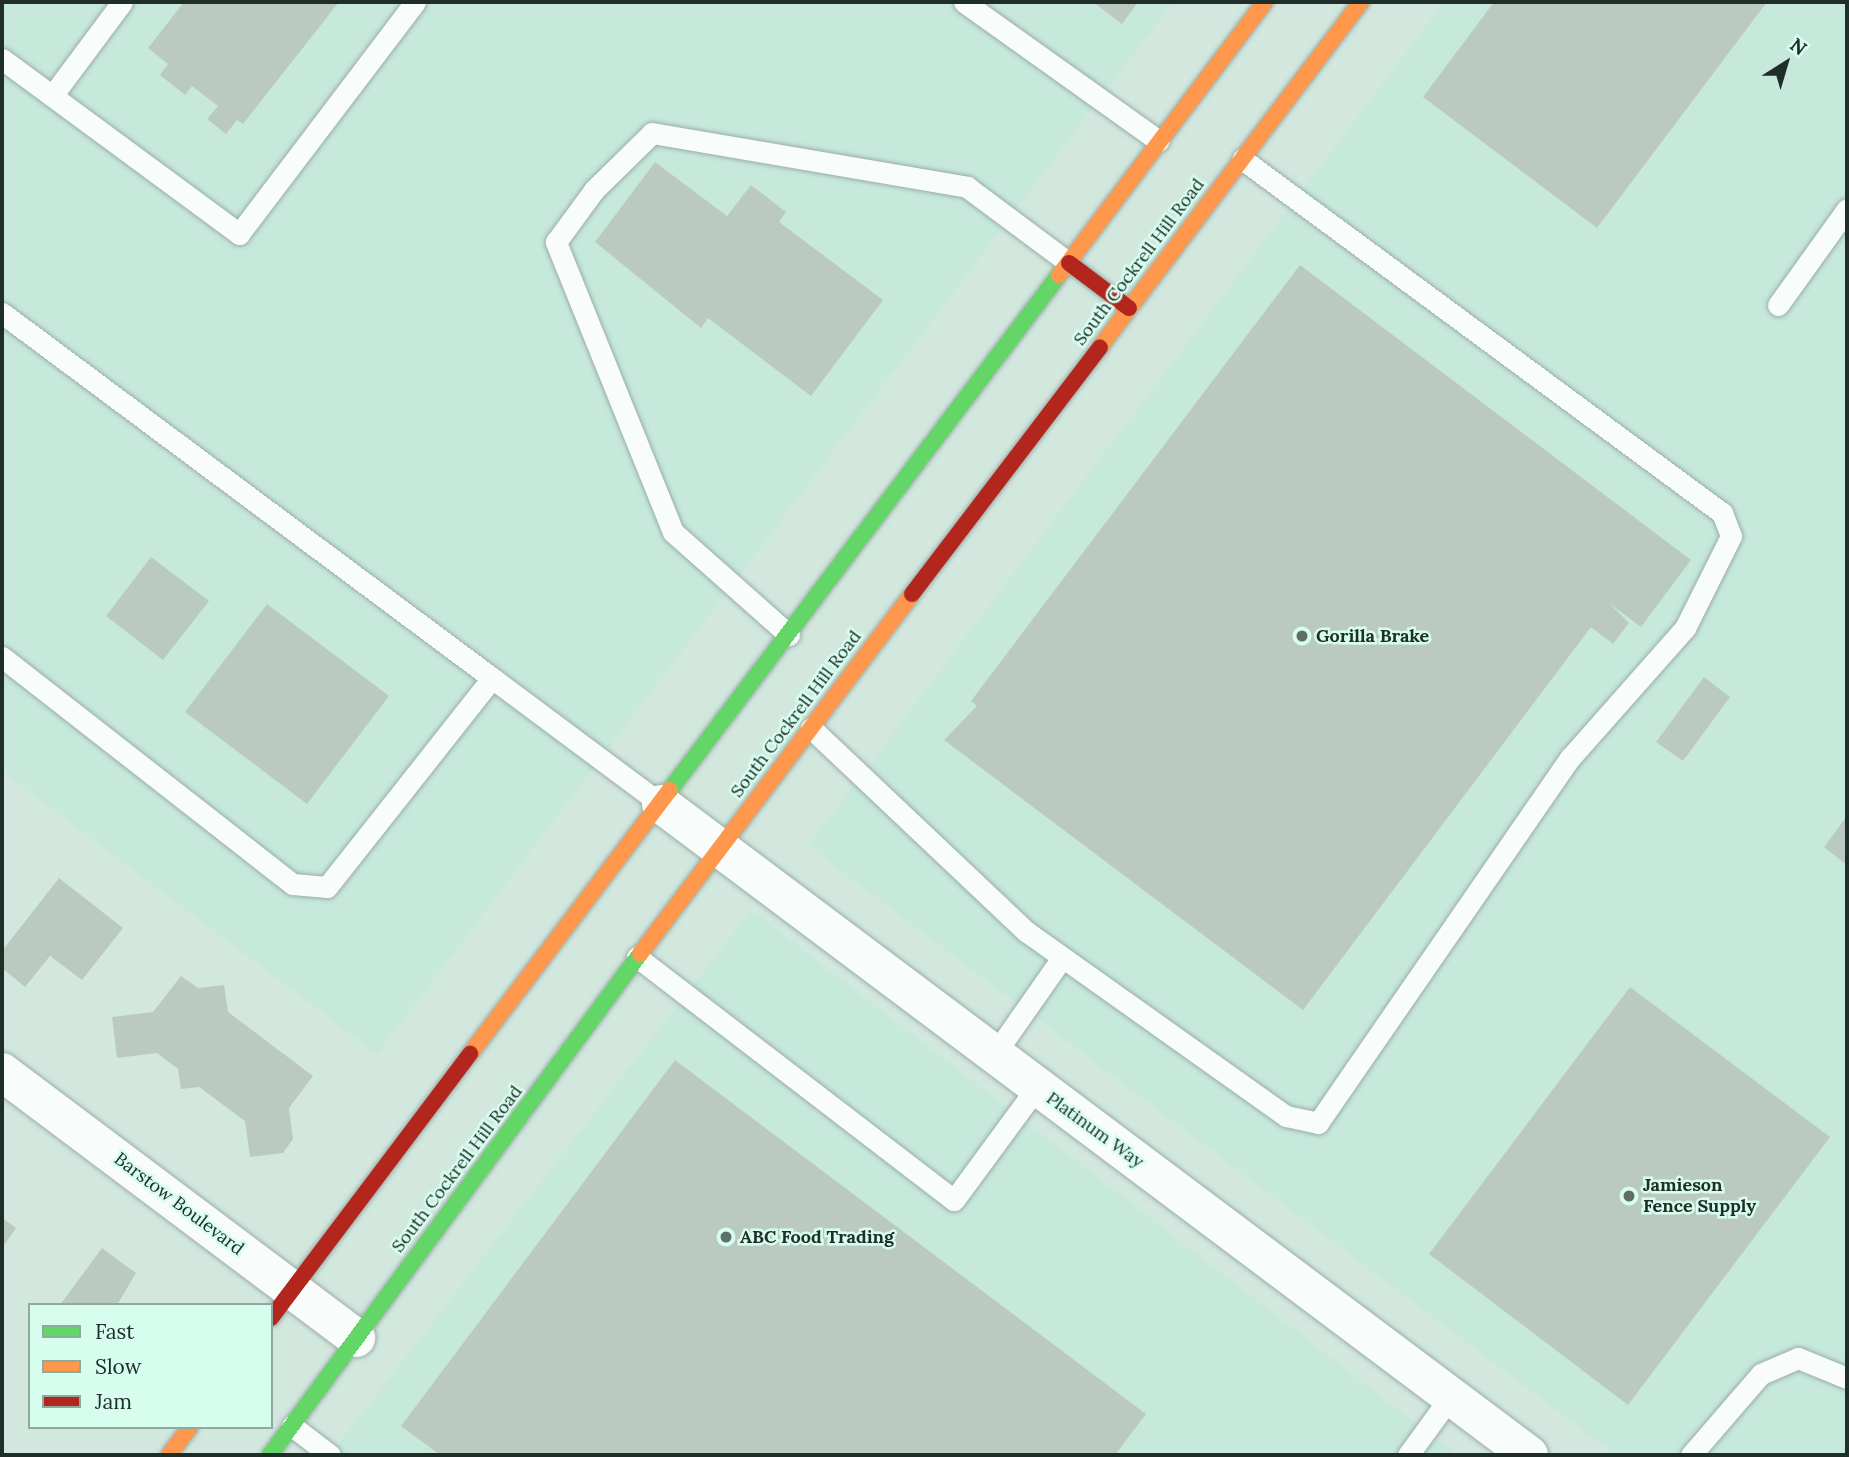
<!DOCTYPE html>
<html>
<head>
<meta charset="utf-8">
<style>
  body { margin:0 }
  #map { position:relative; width:1849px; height:1457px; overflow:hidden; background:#d2e8df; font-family:Lora,serif }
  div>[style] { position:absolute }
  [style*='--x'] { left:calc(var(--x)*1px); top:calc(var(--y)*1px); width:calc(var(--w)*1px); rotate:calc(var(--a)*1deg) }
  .built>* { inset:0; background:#c6e9dc }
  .building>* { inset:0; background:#bbcac1 }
  .roads { filter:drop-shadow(0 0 2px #9cada6) drop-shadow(0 0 2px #9cada6) }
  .lane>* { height:21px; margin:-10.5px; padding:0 10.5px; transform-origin:10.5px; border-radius:10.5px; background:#f8fcfa }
  .street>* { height:38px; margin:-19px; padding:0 19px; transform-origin:19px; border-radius:19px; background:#f8fcfa }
  .fast>* { height:16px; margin:-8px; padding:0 8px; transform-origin:8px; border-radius:8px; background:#63d668 }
  .slow>* { height:16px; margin:-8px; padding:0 8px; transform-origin:8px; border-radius:8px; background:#ff974d }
  .jam>* { height:16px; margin:-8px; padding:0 8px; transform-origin:8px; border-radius:8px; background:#b3261e }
  .dots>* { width:19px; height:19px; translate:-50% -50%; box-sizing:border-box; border:4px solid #d7fdee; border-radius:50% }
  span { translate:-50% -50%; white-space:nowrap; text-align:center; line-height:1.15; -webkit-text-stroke:5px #d7fdee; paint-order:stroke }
  .street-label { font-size:18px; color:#202e29 }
  .poi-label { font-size:18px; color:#202e29; font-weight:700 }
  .left { translate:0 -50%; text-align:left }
  .frame { position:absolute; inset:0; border:4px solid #202e29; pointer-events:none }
  .legend { position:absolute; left:28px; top:1303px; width:245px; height:126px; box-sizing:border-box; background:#d7fdee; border:2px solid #8eaa9f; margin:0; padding:9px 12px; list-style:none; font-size:21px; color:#202e29 }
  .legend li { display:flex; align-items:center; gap:14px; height:35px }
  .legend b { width:35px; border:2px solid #8eaa9f }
  .north { position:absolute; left:1751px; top:28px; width:70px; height:70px; -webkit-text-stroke:5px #d7fdee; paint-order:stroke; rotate:37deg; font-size:19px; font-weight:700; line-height:28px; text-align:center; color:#202e29 }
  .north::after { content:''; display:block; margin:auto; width:24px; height:32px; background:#202e29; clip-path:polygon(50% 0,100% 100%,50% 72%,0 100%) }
</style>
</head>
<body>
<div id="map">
  <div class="built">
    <i style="clip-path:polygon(2px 2px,1173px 2px,377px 1054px,2px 771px)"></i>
    <i style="clip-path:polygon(1444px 2px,1847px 2px,1847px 1455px,1616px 1455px,808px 846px)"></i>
    <i style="clip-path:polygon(751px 910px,1457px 1455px,330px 1455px)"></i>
  </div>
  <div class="building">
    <i style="clip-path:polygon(184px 2px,339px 2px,243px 124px,237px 120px,226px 134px,207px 119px,218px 106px,192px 86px,185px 95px,160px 75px,168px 64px,148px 48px)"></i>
    <i style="clip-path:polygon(1093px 2px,1138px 2px,1122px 24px)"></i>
    <i style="clip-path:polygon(1494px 2px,1767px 2px,1597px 228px,1423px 97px)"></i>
    <i style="clip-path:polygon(655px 162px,727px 216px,751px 185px,786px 212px,779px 222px,883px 300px,811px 396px,708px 318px,701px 328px,595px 242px)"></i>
    <i style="clip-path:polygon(1300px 265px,1691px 560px,1641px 627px,1609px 603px,1629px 623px,1613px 644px,1591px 627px,1303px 1010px,944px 740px,977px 706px,971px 701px)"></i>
    <i style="clip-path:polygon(151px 557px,209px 601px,163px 660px,106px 616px)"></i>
    <i style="clip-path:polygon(267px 604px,389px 696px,307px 804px,185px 712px)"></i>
    <i style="clip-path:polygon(1704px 677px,1730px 697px,1683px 761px,1656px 742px)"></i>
    <i style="clip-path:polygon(1847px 816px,1847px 865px,1824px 847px)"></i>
    <i style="clip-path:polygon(59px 878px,123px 928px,82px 980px,50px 956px,25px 987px,2px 968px,2px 951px)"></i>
    <i style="clip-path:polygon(181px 976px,198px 988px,224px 985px,228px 1012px,313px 1076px,289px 1108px,293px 1139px,283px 1153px,250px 1157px,245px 1121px,199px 1087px,181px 1089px,178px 1069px,157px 1053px,117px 1058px,112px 1017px,153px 1012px)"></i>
    <i style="clip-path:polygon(1630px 987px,1830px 1137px,1628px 1405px,1429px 1254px)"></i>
    <i style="clip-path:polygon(675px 1060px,1146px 1414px,1115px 1455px,440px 1455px,401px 1426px)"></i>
    <i style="clip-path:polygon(2px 1218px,16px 1228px,2px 1248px)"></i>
    <i style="clip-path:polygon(102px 1248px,136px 1273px,117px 1305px,60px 1305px)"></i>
  </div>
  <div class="roads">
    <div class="lane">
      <i style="--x:964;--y:2;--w:239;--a:35.5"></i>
      <i style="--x:2;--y:59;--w:295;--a:36.4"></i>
      <i style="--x:239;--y:234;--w:291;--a:-52.8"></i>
      <i style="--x:52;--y:96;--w:117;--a:-53.3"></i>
      <i style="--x:1778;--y:305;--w:118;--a:-54.3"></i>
      <i style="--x:2;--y:313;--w:611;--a:36.68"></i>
      <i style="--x:789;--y:635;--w:155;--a:-138.4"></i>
      <i style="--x:673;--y:532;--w:313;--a:-112"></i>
      <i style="--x:556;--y:242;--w:64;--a:-53.8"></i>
      <i style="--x:594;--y:190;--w:81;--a:-44.5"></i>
      <i style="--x:652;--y:133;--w:320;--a:9.7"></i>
      <i style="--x:967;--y:187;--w:127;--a:36.7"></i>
      <i style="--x:2;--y:657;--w:369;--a:38"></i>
      <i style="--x:293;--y:884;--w:34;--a:5"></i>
      <i style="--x:327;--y:887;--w:266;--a:-51.7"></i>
      <i style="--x:492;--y:678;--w:211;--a:36.7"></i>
      <i style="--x:811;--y:728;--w:297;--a:43.4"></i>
      <i style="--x:1027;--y:932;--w:318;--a:35.4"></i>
      <i style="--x:1286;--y:1116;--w:33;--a:12"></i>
      <i style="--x:1318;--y:1123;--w:444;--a:-55.4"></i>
      <i style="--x:1570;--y:758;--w:174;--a:-48.5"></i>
      <i style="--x:1685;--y:628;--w:103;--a:-63.4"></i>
      <i style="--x:1731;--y:536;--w:25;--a:-111"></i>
      <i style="--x:1722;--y:513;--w:596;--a:-143.59"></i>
      <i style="--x:637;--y:957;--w:399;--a:37.5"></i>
      <i style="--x:954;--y:1200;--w:140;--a:-53.7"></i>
      <i style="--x:994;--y:1055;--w:118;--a:-55"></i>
      <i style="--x:292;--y:1426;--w:48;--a:37.3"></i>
      <i style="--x:1408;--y:1455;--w:73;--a:-53.9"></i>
      <i style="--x:1691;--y:1455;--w:107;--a:-49.2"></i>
      <i style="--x:1761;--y:1374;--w:40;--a:-23.4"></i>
      <i style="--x:1798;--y:1358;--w:53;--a:22.2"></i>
    </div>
    <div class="street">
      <i style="--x:661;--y:804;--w:1085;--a:36.87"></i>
      <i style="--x:2;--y:1072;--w:443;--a:36.9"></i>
    </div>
    <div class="fast">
      <i style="--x:670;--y:790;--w:645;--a:-52.93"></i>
      <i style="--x:270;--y:1455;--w:623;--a:-53.55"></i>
    </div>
    <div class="slow">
      <i style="--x:1059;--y:275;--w:342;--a:-53"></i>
      <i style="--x:1100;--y:347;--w:433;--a:-52.9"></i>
      <i style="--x:640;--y:954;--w:451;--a:-52.9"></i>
      <i style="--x:470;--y:1054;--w:331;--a:-52.9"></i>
      <i style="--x:169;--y:1455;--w:35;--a:-53"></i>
    </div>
    <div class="jam">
      <i style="--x:1069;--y:263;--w:75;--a:36.9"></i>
      <i style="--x:912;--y:594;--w:310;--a:-52.7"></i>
      <i style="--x:271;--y:1318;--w:331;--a:-53"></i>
    </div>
  </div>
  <div class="dots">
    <i style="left:1302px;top:636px;background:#5e6f69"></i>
    <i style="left:1629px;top:1196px;background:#5e6f69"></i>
    <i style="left:726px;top:1237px;background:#5e6f69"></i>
  </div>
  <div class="street-label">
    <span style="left:1139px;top:262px;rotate:-53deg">South Cockrell Hill Road</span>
    <span style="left:796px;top:714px;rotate:-53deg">South Cockrell Hill Road</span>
    <span style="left:1095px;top:1130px;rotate:36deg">Platinum Way</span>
    <span style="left:457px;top:1169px;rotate:-53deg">South Cockrell Hill Road</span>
    <span style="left:179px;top:1204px;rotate:37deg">Barstow Boulevard</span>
  </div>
  <div class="poi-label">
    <span class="left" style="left:1316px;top:636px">Gorilla Brake</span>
    <span class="left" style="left:1643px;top:1196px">Jamieson<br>Fence Supply</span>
    <span class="left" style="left:740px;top:1237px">ABC Food Trading</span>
  </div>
  <div class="frame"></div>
  <ul class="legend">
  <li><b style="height:9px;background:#63d668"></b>Fast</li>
  <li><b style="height:9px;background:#ff974d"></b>Slow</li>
  <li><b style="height:9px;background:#b3261e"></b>Jam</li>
  </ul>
  <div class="north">N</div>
</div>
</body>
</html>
